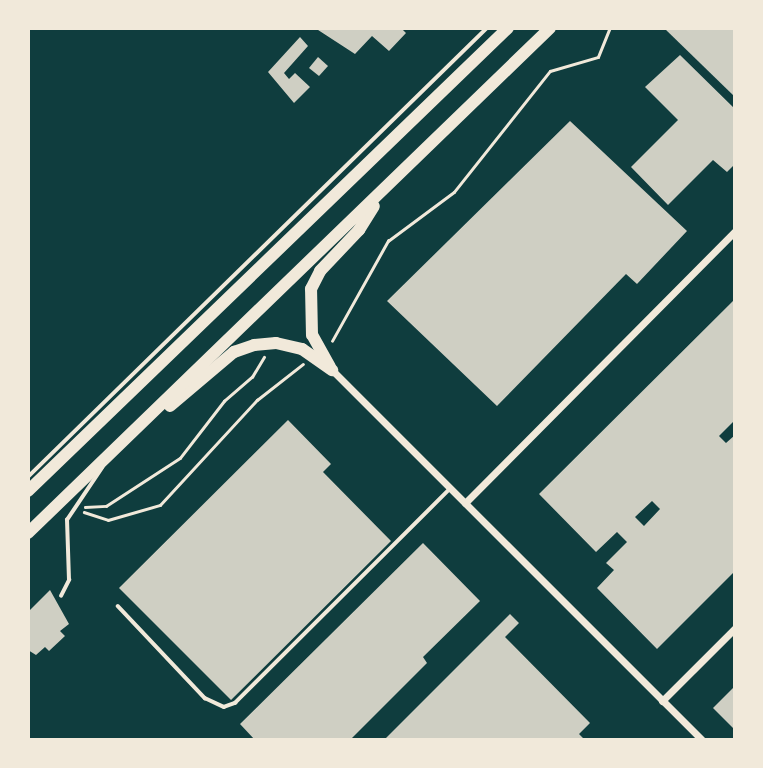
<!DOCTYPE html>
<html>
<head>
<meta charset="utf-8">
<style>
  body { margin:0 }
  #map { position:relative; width:763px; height:768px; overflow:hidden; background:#0f3d3e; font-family:"PT Sans Narrow",sans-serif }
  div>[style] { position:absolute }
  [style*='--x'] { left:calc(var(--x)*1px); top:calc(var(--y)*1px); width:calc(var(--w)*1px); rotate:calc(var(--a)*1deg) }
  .building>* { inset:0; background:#cfcfc3 }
  .path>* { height:2.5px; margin:-1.25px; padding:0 1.25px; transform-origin:1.25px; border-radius:1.25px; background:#f1e9da }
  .service>* { height:3.5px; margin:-1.75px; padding:0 1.75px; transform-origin:1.75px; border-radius:1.75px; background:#f1e9da }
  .minor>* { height:7px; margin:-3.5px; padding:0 3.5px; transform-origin:3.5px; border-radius:3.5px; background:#f1e9da }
  .trunk>* { height:12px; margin:-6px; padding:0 6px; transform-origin:6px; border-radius:6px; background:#f1e9da }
  span { translate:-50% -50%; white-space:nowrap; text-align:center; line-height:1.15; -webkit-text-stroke:5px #f1e9da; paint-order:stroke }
  .frame { position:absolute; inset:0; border:30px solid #f1e9da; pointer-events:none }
</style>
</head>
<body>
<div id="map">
  <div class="building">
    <i style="clip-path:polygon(315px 28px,401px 28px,406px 33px,389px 51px,372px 36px,355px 54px)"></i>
    <i style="clip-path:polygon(664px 28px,735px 28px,735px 97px)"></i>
    <i style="clip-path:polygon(300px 37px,308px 46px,284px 73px,289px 79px,295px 73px,310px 87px,294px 103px,268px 72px)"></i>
    <i style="clip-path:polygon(680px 55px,735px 109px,735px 164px,727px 172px,713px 160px,668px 205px,631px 167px,678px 120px,645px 87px)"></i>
    <i style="clip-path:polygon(318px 57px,328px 66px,319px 76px,309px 68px)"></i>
    <i style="clip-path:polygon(570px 121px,687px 231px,637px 284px,626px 274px,497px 406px,387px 301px)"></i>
    <i style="clip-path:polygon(evenodd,735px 299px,735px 420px,719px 436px,726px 443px,735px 435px,735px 571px,657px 649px,597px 588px,614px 570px,606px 563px,627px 542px,617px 532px,596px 552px,539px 494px,735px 299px,652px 501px,660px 509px,644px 526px,635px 517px,652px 501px)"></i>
    <i style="clip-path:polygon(288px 420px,331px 464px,323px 472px,391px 541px,231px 700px,119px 588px)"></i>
    <i style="clip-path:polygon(423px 543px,480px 601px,423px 657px,427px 663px,350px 740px,255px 740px,240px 724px)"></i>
    <i style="clip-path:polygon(50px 590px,69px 624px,60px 631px,65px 636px,49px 651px,45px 647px,36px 655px,28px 650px,28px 612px)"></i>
    <i style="clip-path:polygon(510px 614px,519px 623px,505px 637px,590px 723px,579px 734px,585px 740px,384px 740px)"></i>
    <i style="clip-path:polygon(735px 686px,735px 730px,713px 708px)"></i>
  </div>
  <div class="path">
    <i style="--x:332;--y:341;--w:115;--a:-60.8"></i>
    <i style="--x:388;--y:241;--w:82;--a:-36.6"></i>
    <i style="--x:454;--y:192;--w:154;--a:-51.6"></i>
    <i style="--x:550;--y:71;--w:50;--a:-16.3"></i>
    <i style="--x:598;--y:57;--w:31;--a:-68"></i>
    <i style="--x:85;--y:507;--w:21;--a:-3"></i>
    <i style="--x:106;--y:506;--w:88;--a:-33"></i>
    <i style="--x:180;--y:458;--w:72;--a:-52.3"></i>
    <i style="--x:224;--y:401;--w:37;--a:-41"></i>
    <i style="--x:252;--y:377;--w:23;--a:-59"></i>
    <i style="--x:84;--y:512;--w:25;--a:18"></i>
    <i style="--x:108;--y:520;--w:54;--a:-16.1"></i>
    <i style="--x:160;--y:505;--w:143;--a:-47.3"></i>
    <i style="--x:257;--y:400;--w:58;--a:-38"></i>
  </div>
  <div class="service">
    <i style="--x:28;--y:477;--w:642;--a:-44.37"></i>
    <i style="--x:61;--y:596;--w:18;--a:-63"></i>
    <i style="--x:69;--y:580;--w:60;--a:-91.9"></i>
    <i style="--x:67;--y:520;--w:63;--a:-56.1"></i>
    <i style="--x:118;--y:606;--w:127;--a:46.6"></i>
    <i style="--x:205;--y:698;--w:21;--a:25"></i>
    <i style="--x:224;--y:707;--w:12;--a:-20"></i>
    <i style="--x:235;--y:703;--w:303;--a:-44.9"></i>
  </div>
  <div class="minor">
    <i style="--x:332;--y:370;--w:523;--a:45"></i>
    <i style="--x:465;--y:503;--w:383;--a:-45.2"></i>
    <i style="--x:662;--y:701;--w:103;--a:-45"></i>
  </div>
  <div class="trunk">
    <i style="--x:330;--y:367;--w:37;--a:-119"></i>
    <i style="--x:312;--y:335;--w:46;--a:-91.2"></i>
    <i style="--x:311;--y:289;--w:20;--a:-63"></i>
    <i style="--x:320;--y:271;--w:57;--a:-46.4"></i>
    <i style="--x:359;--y:230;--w:28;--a:-58"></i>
    <i style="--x:170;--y:406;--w:84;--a:-40.2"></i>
    <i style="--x:234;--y:352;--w:21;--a:-19"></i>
    <i style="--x:254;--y:345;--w:22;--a:-5"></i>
    <i style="--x:276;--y:343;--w:27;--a:13"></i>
    <i style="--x:302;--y:349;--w:37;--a:35"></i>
    <i style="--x:28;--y:491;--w:667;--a:-43.97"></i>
    <i style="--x:28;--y:533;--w:726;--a:-44.05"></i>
  </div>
  <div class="frame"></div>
</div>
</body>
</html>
